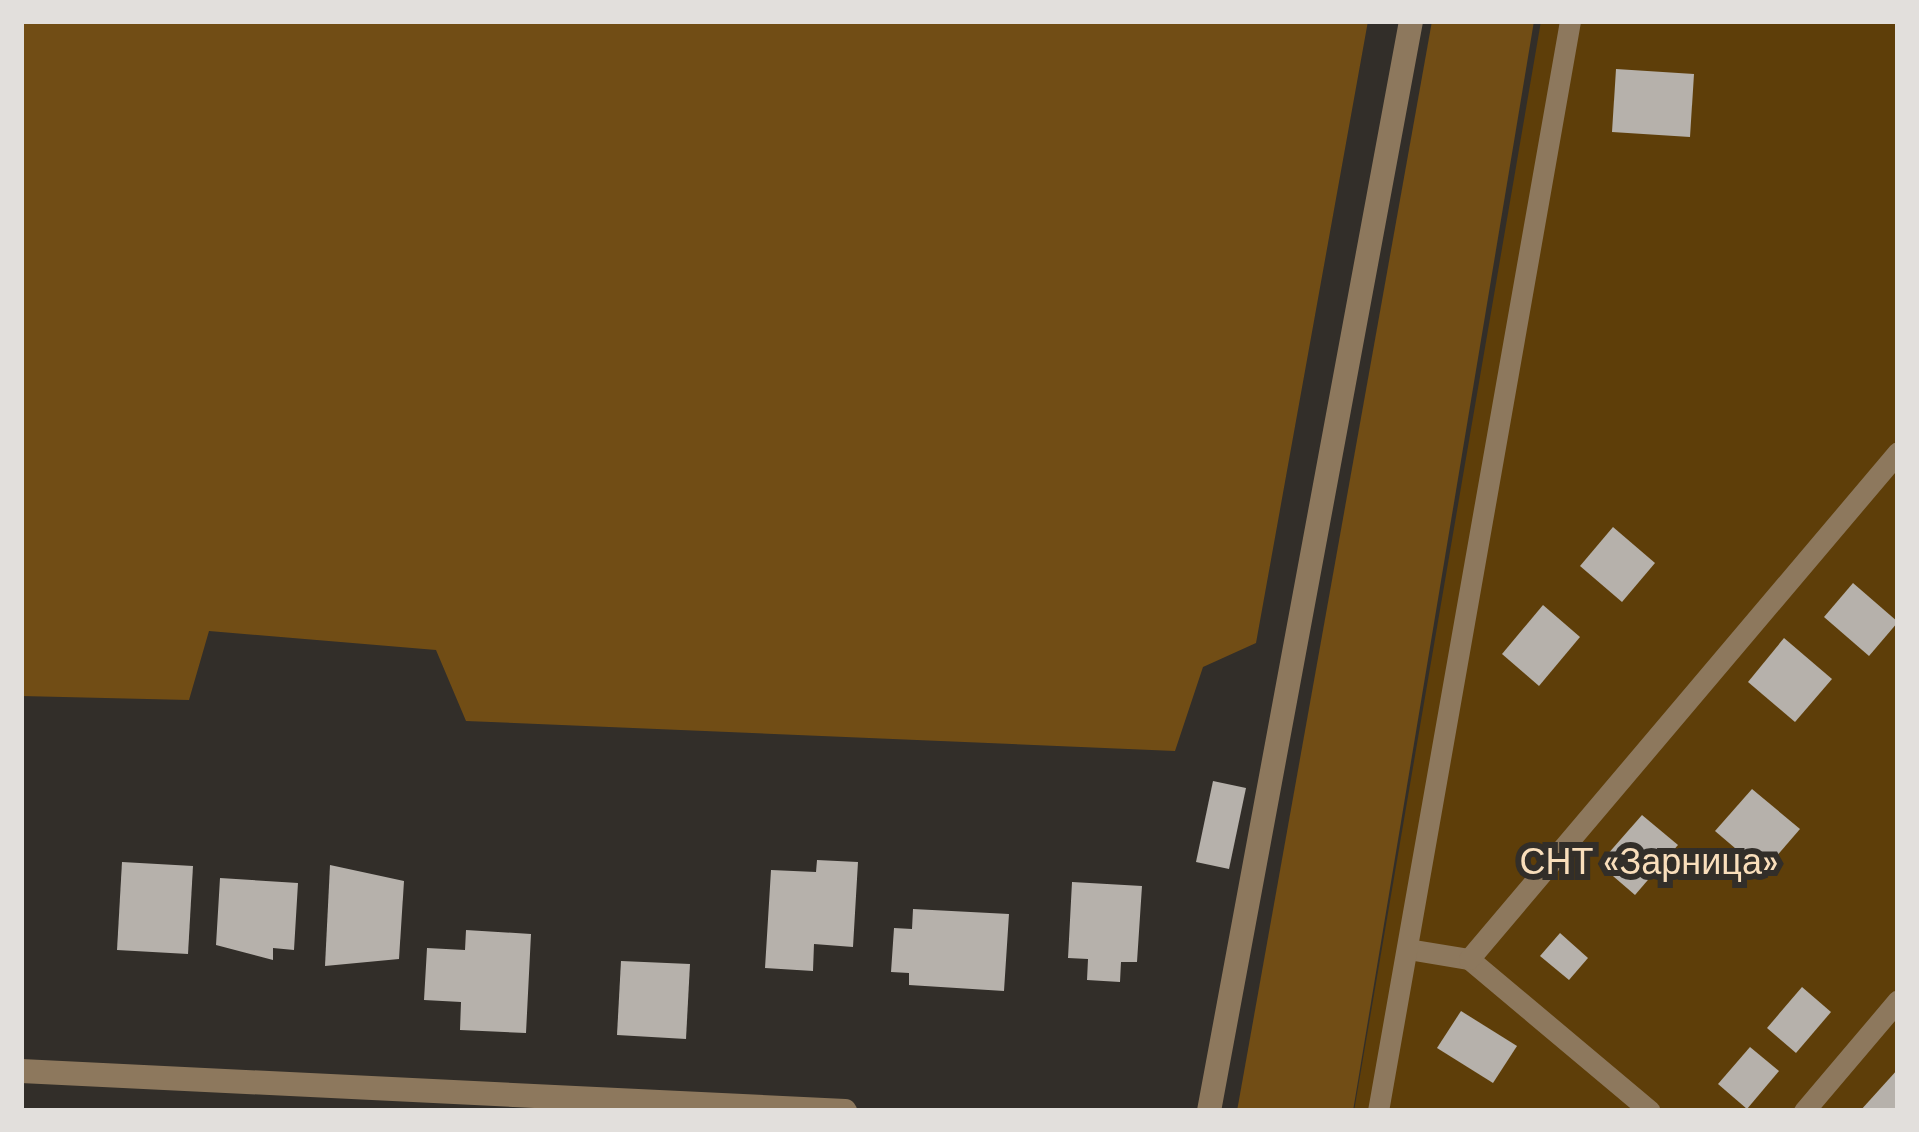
<!DOCTYPE html>
<html>
<head>
<meta charset="utf-8">
<style>
  body { margin:0 }
  #map { position:relative; width:1919px; height:1132px; overflow:hidden; background:#322e29; font-family:Poppins,sans-serif }
  div>[style] { position:absolute }
  [style*='--x'] { left:calc(var(--x)*1px); top:calc(var(--y)*1px); width:calc(var(--w)*1px); rotate:calc(var(--a)*1deg) }
  .green>* { inset:0; background:#5e3e09 }
  .forest>* { inset:0; background:#714d15 }
  .building>* { inset:0; background:#b6b1ab }
  .service>* { height:21px; margin:-10.5px; padding:0 10.5px; transform-origin:10.5px; border-radius:10.5px; background:#8d785d }
  .minor>* { height:24px; margin:-12px; padding:0 12px; transform-origin:12px; border-radius:12px; background:#8d785d }
  span { translate:-50% -50%; white-space:nowrap; text-align:center; line-height:1.15; -webkit-text-stroke:12px #322e29; paint-order:stroke }
  .park-label { font-size:36px; color:#f9debb }
  .frame { position:absolute; inset:0; border:24px solid #e2dfdc; pointer-events:none }
</style>
</head>
<body>
<div id="map">
  <div class="green">
    <i style="clip-path:polygon(1541px 21px,1898px 21px,1898px 1111px,1354px 1111px)"></i>
  </div>
  <div class="forest">
    <i style="clip-path:polygon(21px 21px,1368px 21px,1256px 643px,1203px 667px,1175px 751px,466px 721px,436px 650px,209px 631px,189px 700px,21px 696px)"></i>
    <i style="clip-path:polygon(1432px 21px,1534px 21px,1353px 1111px,1237px 1111px)"></i>
  </div>
  <div class="building">
    <i style="clip-path:polygon(1616px 69px,1694px 74px,1690px 137px,1612px 132px)"></i>
    <i style="clip-path:polygon(1613px 527px,1655px 563px,1622px 602px,1580px 566px)"></i>
    <i style="clip-path:polygon(1853px 583px,1898px 622px,1869px 656px,1824px 617px)"></i>
    <i style="clip-path:polygon(1543px 605px,1580px 637px,1539px 686px,1502px 654px)"></i>
    <i style="clip-path:polygon(1784px 638px,1832px 679px,1795px 722px,1748px 682px)"></i>
    <i style="clip-path:polygon(1213px 781px,1246px 788px,1229px 869px,1196px 862px)"></i>
    <i style="clip-path:polygon(1752px 789px,1800px 829px,1763px 872px,1715px 831px)"></i>
    <i style="clip-path:polygon(1642px 815px,1678px 845px,1635px 895px,1599px 864px)"></i>
    <i style="clip-path:polygon(817px 860px,858px 862px,853px 947px,814px 944px,813px 971px,765px 968px,771px 870px,816px 872px)"></i>
    <i style="clip-path:polygon(122px 862px,193px 866px,188px 954px,117px 950px)"></i>
    <i style="clip-path:polygon(330px 865px,404px 881px,399px 959px,325px 966px)"></i>
    <i style="clip-path:polygon(220px 878px,298px 883px,294px 950px,273px 948px,273px 960px,216px 945px)"></i>
    <i style="clip-path:polygon(1072px 882px,1142px 886px,1137px 962px,1121px 962px,1120px 982px,1087px 980px,1088px 959px,1068px 958px)"></i>
    <i style="clip-path:polygon(913px 909px,1009px 914px,1004px 991px,909px 985px,909px 973px,891px 972px,894px 928px,912px 929px)"></i>
    <i style="clip-path:polygon(466px 930px,531px 934px,526px 1033px,460px 1030px,461px 1002px,424px 1000px,427px 948px,465px 950px)"></i>
    <i style="clip-path:polygon(1560px 933px,1588px 958px,1569px 980px,1540px 956px)"></i>
    <i style="clip-path:polygon(621px 961px,690px 964px,686px 1039px,617px 1035px)"></i>
    <i style="clip-path:polygon(1802px 987px,1831px 1012px,1796px 1053px,1767px 1028px)"></i>
    <i style="clip-path:polygon(1461px 1011px,1517px 1046px,1493px 1083px,1437px 1048px)"></i>
    <i style="clip-path:polygon(1750px 1047px,1779px 1071px,1747px 1109px,1718px 1084px)"></i>
    <i style="clip-path:polygon(1898px 1069px,1898px 1111px,1860px 1111px)"></i>
  </div>
  <div class="service">
    <i style="--x:1408;--y:949;--w:62;--a:9.3"></i>
    <i style="--x:1469;--y:959;--w:236;--a:40"></i>
    <i style="--x:1469;--y:959;--w:664;--a:-49.76"></i>
    <i style="--x:1378;--y:1111;--w:1107;--a:-80.01"></i>
    <i style="--x:1804;--y:1111;--w:145;--a:-49.7"></i>
  </div>
  <div class="minor">
    <i style="--x:21;--y:1071;--w:825;--a:2.78"></i>
    <i style="--x:1209;--y:1111;--w:1109;--a:-79.5"></i>
  </div>
  <div class="park-label">
    <span style="left:1649px;top:862px">СНТ «Зарница»</span>
  </div>
  <div class="frame"></div>
</div>
</body>
</html>
